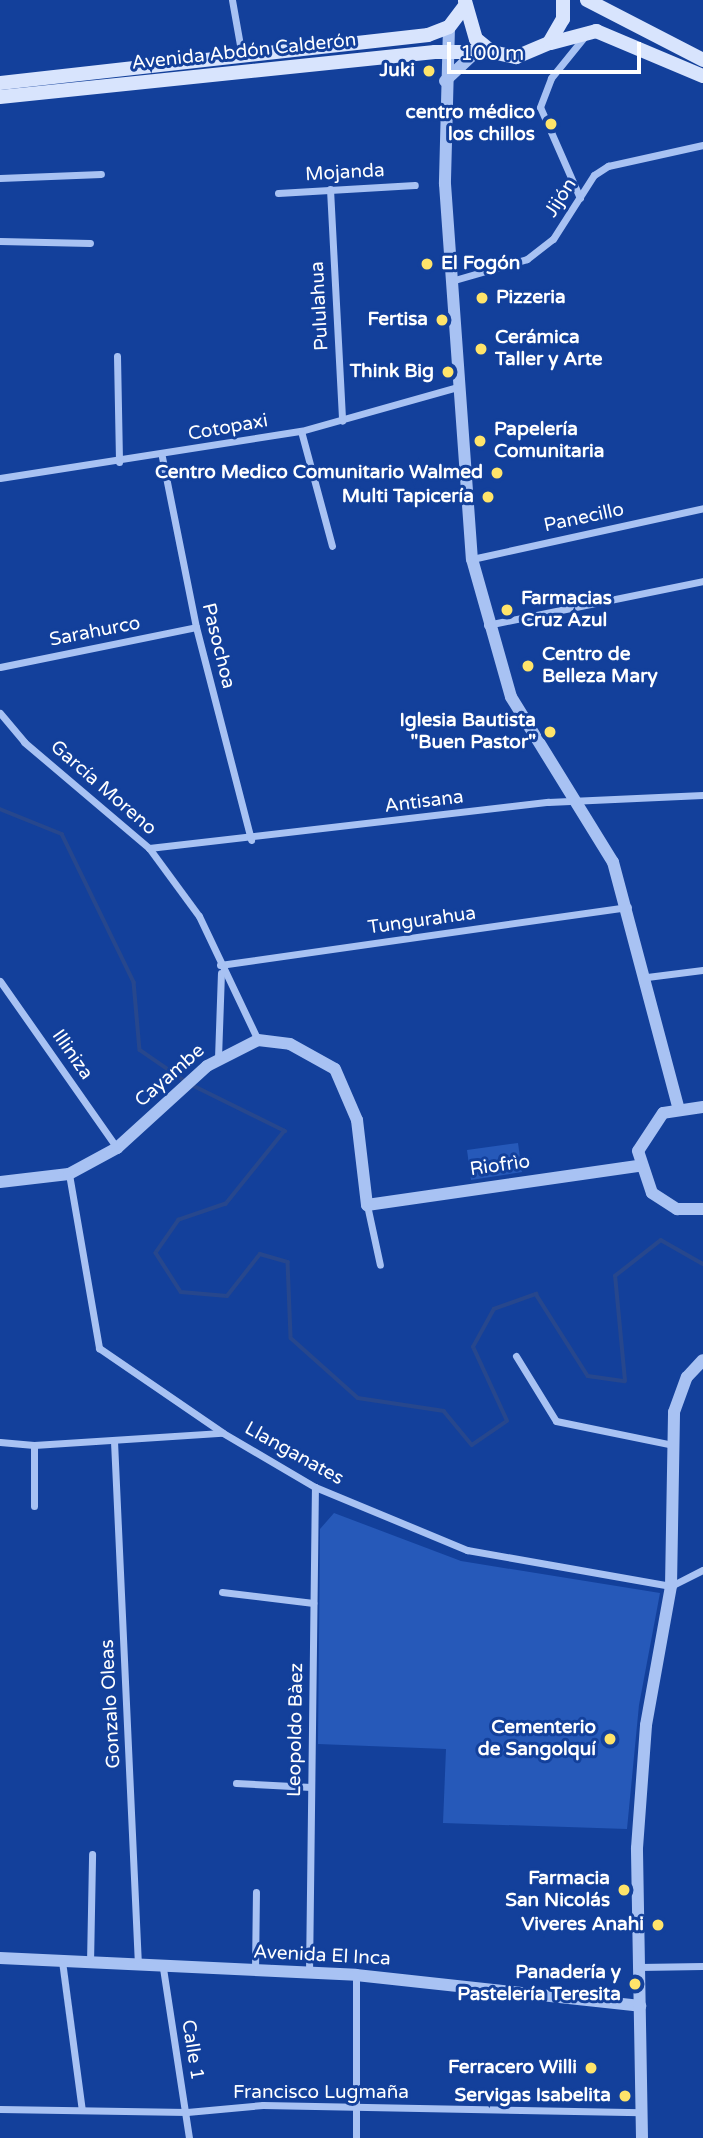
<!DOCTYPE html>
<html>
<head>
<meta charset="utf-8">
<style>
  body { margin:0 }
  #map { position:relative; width:703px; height:2138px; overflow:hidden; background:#13409b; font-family:"Varela Round",sans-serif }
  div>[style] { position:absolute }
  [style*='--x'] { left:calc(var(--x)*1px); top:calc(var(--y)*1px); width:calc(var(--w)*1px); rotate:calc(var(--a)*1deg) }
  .green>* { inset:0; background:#2659b9 }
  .stream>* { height:3.5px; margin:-1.75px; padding:0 1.75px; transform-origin:1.75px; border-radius:1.75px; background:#27478d }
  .minor>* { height:7px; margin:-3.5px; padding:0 3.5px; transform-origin:3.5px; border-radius:3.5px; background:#a8c2f3 }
  .tertiary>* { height:12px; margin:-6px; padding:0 6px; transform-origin:6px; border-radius:6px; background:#a8c2f3 }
  .secondary>* { height:14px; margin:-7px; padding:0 7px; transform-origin:7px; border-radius:7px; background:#d8e4fd }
  .dots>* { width:19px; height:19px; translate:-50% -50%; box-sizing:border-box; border:4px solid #13409b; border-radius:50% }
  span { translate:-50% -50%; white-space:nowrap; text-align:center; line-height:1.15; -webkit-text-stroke:6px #13409b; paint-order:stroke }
  .street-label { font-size:19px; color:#fff }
  .poi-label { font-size:19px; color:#fff; font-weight:700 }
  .right { translate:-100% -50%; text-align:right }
  .left { translate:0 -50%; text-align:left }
  .scale { position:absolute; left:447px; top:42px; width:194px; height:32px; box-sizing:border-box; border:4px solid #fff; border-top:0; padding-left:9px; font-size:21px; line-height:24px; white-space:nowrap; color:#fff; -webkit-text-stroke:5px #13409b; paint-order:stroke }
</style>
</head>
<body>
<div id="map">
  <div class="green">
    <i style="clip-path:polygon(518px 1143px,522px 1172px,471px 1180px,467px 1150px)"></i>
    <i style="clip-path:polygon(334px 1513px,461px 1561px,660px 1593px,639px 1705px,627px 1829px,443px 1823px,446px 1749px,318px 1744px,320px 1529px)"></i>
  </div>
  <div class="stream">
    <i style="--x:0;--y:809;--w:67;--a:22"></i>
    <i style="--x:62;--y:834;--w:165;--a:64.1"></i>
    <i style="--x:134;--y:982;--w:68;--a:85"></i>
    <i style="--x:140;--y:1050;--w:55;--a:34.6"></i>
    <i style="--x:192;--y:1085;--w:104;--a:26.3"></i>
    <i style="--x:285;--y:1131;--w:94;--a:128.9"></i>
    <i style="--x:226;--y:1204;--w:50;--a:161.2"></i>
    <i style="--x:179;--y:1220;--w:40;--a:124.9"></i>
    <i style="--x:156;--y:1253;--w:46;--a:57.3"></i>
    <i style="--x:181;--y:1292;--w:46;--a:5"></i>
    <i style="--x:227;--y:1296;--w:53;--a:-51.8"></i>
    <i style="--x:260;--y:1254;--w:29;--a:16"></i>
    <i style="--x:288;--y:1262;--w:76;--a:87.7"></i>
    <i style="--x:291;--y:1338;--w:90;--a:41.8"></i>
    <i style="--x:358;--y:1398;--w:87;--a:8.6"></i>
    <i style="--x:444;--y:1411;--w:44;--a:50.5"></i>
    <i style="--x:472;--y:1445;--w:42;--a:-34.4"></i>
    <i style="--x:507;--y:1421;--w:81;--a:-114.7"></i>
    <i style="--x:473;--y:1347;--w:43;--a:-61.1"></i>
    <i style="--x:494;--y:1309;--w:45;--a:-19.7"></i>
    <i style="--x:536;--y:1294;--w:97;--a:57.6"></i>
    <i style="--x:588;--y:1376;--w:37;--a:8"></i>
    <i style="--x:625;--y:1381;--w:105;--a:-95.4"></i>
    <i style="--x:615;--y:1276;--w:58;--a:-38"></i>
    <i style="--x:661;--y:1240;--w:48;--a:29.7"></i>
  </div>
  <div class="minor">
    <i style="--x:232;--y:0;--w:57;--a:79.9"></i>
    <i style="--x:0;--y:178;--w:101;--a:-2.3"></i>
    <i style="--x:330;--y:189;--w:232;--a:87"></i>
    <i style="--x:278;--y:193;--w:137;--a:-3.3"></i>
    <i style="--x:580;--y:198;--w:99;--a:-113.7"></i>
    <i style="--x:540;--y:107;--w:31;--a:-69"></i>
    <i style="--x:551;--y:78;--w:54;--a:-51"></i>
    <i style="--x:0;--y:241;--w:90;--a:1.3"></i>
    <i style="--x:451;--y:281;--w:79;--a:-16.1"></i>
    <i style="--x:527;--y:259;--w:33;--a:-38"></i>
    <i style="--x:553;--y:239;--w:76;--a:-57.4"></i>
    <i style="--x:594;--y:175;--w:17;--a:-33"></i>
    <i style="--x:608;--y:166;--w:97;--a:-12.5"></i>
    <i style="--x:117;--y:356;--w:106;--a:88.9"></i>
    <i style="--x:301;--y:431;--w:119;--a:74.9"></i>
    <i style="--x:162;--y:457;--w:173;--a:78.7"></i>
    <i style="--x:196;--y:627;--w:220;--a:75.5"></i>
    <i style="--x:0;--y:478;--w:305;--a:-8.9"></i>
    <i style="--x:301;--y:431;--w:163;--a:-15.7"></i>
    <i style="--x:472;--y:559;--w:237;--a:-12.4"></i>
    <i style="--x:487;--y:625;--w:220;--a:-11.5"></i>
    <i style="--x:0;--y:667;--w:200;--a:-11.5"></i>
    <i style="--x:0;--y:713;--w:38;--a:50"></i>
    <i style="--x:24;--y:742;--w:164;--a:40.3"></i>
    <i style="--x:149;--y:848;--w:84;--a:53.7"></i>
    <i style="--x:199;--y:916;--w:137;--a:64.6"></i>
    <i style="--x:149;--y:848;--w:402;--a:-6.6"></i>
    <i style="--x:548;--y:802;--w:155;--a:-2.6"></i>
    <i style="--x:220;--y:965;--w:412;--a:-8.1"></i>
    <i style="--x:647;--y:977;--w:56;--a:-7.1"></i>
    <i style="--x:0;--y:981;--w:204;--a:55"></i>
    <i style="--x:218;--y:1058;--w:85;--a:-88"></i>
    <i style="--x:69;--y:1174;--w:177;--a:80.2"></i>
    <i style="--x:99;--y:1348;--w:150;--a:34.4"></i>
    <i style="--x:223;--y:1433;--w:107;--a:30.4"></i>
    <i style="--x:315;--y:1487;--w:165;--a:22.5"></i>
    <i style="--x:467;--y:1550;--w:207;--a:10"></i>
    <i style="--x:671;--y:1586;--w:36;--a:-27"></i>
    <i style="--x:367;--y:1205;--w:61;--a:77.8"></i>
    <i style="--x:516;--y:1356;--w:76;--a:58.4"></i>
    <i style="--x:556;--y:1421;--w:119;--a:11.6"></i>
    <i style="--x:114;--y:1441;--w:525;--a:87.38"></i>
    <i style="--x:0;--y:1442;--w:34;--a:5"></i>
    <i style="--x:34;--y:1506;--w:61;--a:-90"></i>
    <i style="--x:34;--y:1445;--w:188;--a:-3.7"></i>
    <i style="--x:222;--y:1592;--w:92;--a:6.9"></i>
    <i style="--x:236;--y:1783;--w:75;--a:3.1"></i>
    <i style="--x:62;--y:1961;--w:150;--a:82.4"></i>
    <i style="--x:90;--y:1963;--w:109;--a:-88.9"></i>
    <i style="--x:639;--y:1967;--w:64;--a:-0.9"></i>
    <i style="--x:163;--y:1968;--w:172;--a:81.3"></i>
    <i style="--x:255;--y:1971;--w:79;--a:-89.3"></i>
    <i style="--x:309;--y:1974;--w:487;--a:-89.3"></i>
    <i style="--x:0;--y:2109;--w:187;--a:0.9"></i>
    <i style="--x:187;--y:2112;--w:76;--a:-5.3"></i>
    <i style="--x:263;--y:2105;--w:378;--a:1.1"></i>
    <i style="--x:356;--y:2138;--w:163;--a:-90"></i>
  </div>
  <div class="tertiary">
    <i style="--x:449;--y:27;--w:157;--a:91.5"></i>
    <i style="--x:445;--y:184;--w:376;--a:85.9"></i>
    <i style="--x:472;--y:559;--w:143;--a:74.2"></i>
    <i style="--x:511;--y:697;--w:194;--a:58.3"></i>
    <i style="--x:613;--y:862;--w:253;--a:75.1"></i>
    <i style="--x:445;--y:81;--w:44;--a:-43.2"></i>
    <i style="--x:703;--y:1107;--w:40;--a:171.5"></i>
    <i style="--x:663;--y:1113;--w:45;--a:123.3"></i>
    <i style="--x:638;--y:1151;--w:44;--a:71.6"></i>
    <i style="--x:652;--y:1193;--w:30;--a:33"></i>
    <i style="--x:677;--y:1209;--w:26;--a:0"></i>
    <i style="--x:0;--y:1182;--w:69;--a:-6.6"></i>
    <i style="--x:69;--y:1174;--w:55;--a:-28.4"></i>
    <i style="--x:117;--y:1148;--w:122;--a:-42.3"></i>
    <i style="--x:207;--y:1066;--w:57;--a:-27"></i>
    <i style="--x:258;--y:1040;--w:32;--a:7"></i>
    <i style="--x:290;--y:1044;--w:51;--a:29.1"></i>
    <i style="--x:335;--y:1069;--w:56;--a:66.7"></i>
    <i style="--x:357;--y:1120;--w:86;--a:83.3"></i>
    <i style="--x:367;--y:1205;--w:275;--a:-8.2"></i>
    <i style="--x:0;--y:1958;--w:356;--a:2.7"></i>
    <i style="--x:356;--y:1975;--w:286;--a:6.2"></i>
    <i style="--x:642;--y:2138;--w:290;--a:-91"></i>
    <i style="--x:637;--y:1848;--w:123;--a:-85.8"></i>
    <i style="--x:646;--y:1725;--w:141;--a:-79.8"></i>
    <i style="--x:671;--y:1586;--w:174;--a:-89"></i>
    <i style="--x:674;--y:1412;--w:37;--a:-70"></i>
    <i style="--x:687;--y:1377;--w:23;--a:-47"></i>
  </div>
  <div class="secondary">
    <i style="--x:587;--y:0;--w:131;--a:27.3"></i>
    <i style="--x:465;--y:1;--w:40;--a:74"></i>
    <i style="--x:476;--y:39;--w:21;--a:39"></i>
    <i style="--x:492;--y:52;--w:25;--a:12"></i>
    <i style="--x:516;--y:57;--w:36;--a:-23"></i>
    <i style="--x:549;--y:43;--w:28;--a:-60"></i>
    <i style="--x:563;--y:19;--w:19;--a:-90"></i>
    <i style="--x:551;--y:43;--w:47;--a:-14.9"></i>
    <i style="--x:596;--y:31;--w:116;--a:22.8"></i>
    <i style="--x:0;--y:83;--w:431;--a:-6.4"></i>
    <i style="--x:428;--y:35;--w:22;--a:-21"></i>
    <i style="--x:449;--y:27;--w:26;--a:-53"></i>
    <i style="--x:0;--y:97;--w:437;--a:-5.9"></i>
    <i style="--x:435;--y:52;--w:57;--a:0"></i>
  </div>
  <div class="dots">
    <i style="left:429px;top:71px;background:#ffe46a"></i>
    <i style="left:551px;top:124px;background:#ffe46a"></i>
    <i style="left:427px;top:264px;background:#ffe46a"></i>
    <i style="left:482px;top:298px;background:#ffe46a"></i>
    <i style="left:442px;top:320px;background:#ffe46a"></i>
    <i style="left:481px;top:349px;background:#ffe46a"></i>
    <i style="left:448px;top:372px;background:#ffe46a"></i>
    <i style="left:480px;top:441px;background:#ffe46a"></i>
    <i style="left:497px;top:473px;background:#ffe46a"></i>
    <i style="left:488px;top:497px;background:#ffe46a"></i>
    <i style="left:507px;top:610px;background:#ffe46a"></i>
    <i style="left:528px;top:666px;background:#ffe46a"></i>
    <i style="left:550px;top:732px;background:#ffe46a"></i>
    <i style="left:610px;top:1739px;background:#ffe46a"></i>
    <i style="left:624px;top:1890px;background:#ffe46a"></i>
    <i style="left:658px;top:1925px;background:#ffe46a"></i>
    <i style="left:635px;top:1984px;background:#ffe46a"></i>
    <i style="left:591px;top:2068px;background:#ffe46a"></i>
    <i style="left:625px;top:2096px;background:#ffe46a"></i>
  </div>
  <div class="street-label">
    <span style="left:244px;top:52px;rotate:-6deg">Avenida Abdón Calderón</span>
    <span style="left:345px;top:173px;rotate:-3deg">Mojanda</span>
    <span style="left:561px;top:198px;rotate:-57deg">Jijón</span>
    <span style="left:320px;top:306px;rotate:-93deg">Pululahua</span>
    <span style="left:228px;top:428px;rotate:-10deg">Cotopaxi</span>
    <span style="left:584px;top:518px;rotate:-12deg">Panecillo</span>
    <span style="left:95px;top:632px;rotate:-11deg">Sarahurco</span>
    <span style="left:218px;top:646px;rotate:76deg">Pasochoa</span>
    <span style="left:103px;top:788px;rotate:41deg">García Moreno</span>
    <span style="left:424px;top:802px;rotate:-7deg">Antisana</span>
    <span style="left:422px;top:921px;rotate:-8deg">Tungurahua</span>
    <span style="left:72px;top:1055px;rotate:55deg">Illiniza</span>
    <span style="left:170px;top:1076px;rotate:-41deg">Cayambe</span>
    <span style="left:500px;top:1166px;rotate:-8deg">Riofrìo</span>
    <span style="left:294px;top:1454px;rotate:29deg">Llanganates</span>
    <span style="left:111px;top:1704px;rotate:-93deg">Gonzalo Oleas</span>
    <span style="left:296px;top:1730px;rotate:-89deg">Leopoldo Bàez</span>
    <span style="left:322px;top:1956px;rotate:3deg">Avenida El Inca</span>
    <span style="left:192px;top:2050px;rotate:81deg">Calle 1</span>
    <span style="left:321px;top:2093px">Francisco Lugmaña</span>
  </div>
  <div class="poi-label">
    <span class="right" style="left:415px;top:71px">Juki</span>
    <span class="right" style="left:535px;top:124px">centro médico<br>los chillos</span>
    <span class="left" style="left:441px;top:264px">El Fogón</span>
    <span class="left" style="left:496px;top:298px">Pizzeria</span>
    <span class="right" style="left:428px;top:320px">Fertisa</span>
    <span class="left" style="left:495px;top:349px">Cerámica<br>Taller y Arte</span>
    <span class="right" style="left:434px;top:372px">Think Big</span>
    <span class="left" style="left:494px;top:441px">Papelería<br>Comunitaria</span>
    <span class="right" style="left:483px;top:473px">Centro Medico Comunitario Walmed</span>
    <span class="right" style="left:474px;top:497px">Multi Tapicería</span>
    <span class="left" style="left:521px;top:610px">Farmacias<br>Cruz Azul</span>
    <span class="left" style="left:542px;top:666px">Centro de<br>Belleza Mary</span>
    <span class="right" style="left:536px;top:732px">Iglesia Bautista<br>"Buen Pastor"</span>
    <span class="right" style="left:596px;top:1739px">Cementerio<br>de Sangolquí</span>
    <span class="right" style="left:610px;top:1890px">Farmacia<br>San Nicolás</span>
    <span class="right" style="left:644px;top:1925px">Viveres Anahi</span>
    <span class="right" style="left:621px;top:1984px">Panadería y<br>Pastelería Teresita</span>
    <span class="right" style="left:577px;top:2068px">Ferracero Willi</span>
    <span class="right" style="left:611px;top:2096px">Servigas Isabelita</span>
  </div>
  <div class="scale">100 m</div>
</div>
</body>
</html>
